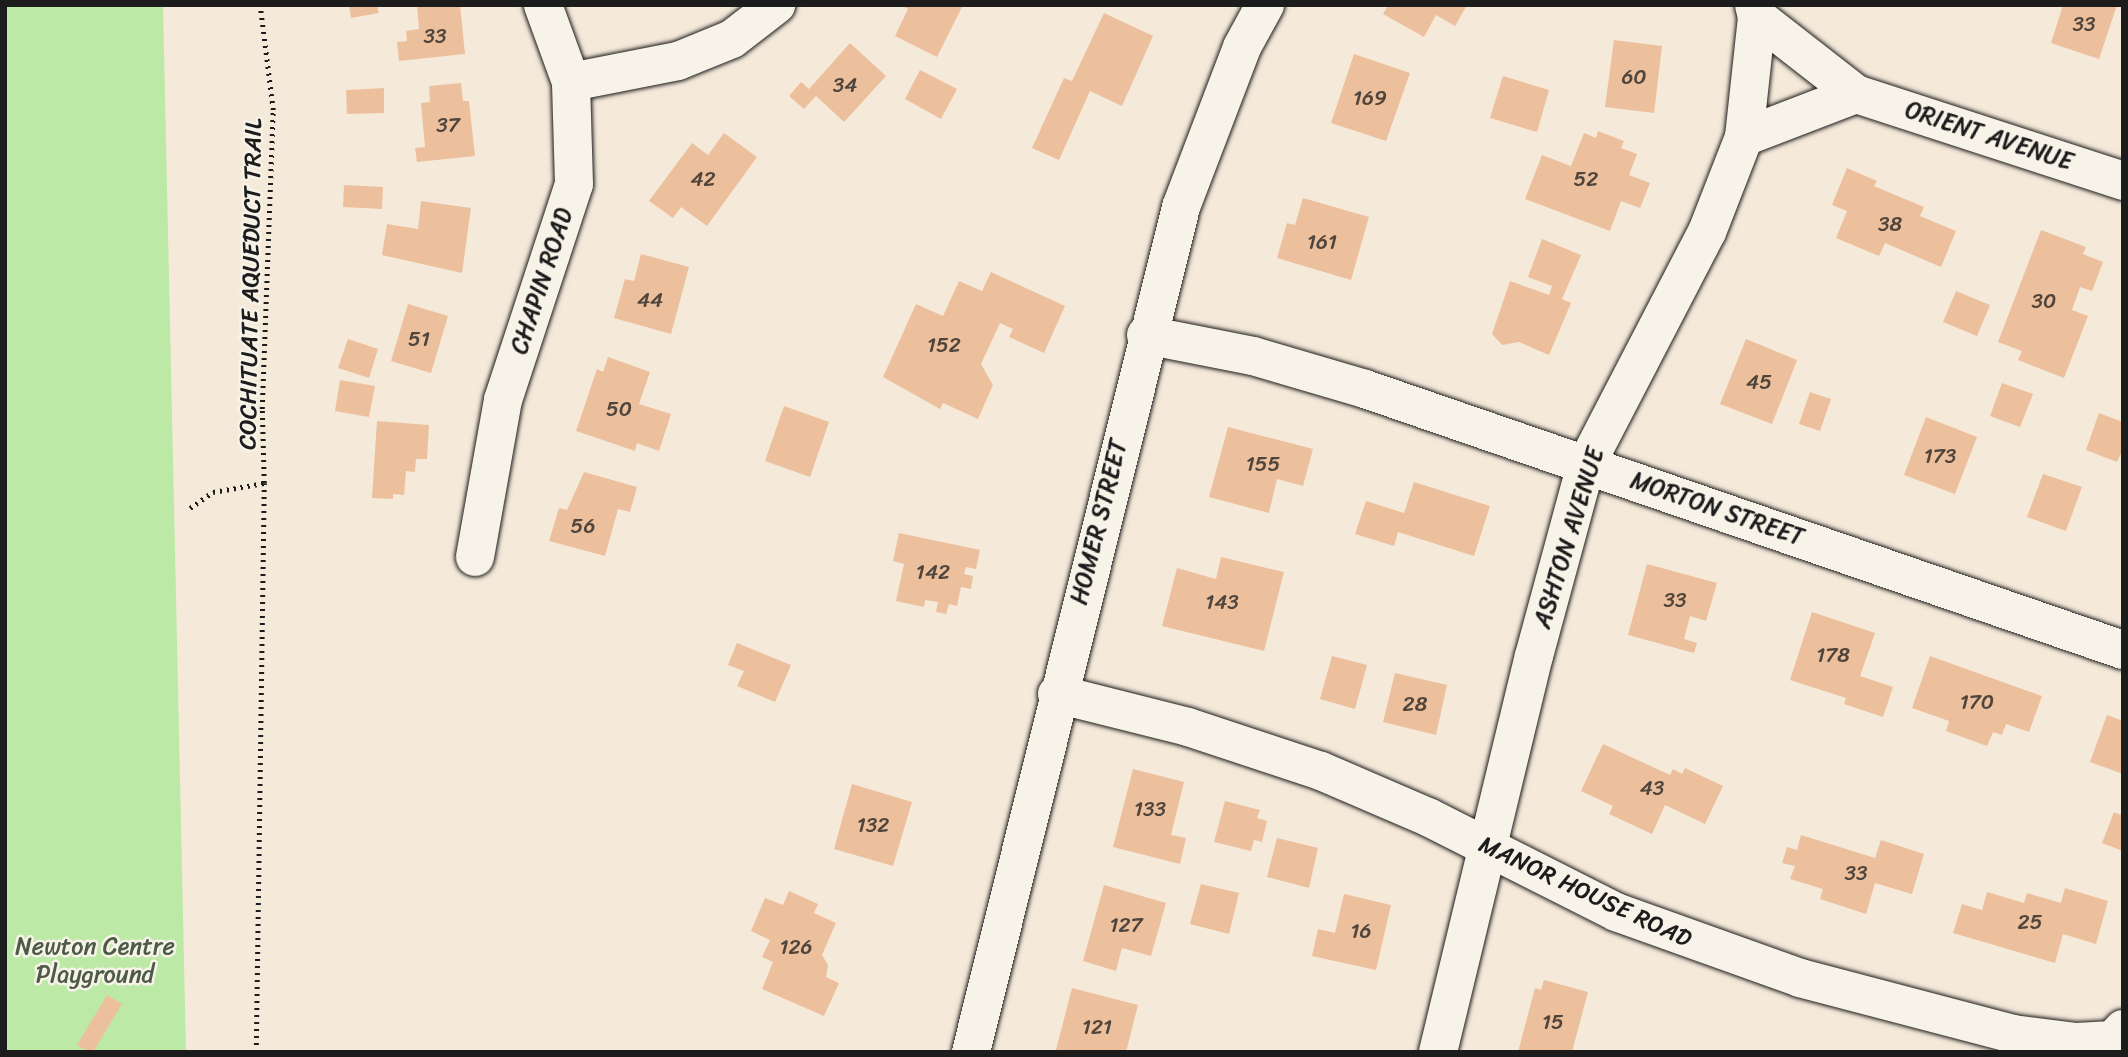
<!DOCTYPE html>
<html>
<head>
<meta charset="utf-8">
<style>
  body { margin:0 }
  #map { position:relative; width:2128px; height:1057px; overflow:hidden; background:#f5e9d9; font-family:Sriracha,sans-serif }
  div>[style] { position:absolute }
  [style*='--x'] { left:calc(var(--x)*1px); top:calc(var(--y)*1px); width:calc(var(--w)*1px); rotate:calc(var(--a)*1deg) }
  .green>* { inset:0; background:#bde9a7 }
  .building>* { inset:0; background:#edc09d }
  .path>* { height:4.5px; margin-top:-2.25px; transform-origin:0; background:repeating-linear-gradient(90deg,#1c1c1c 0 2px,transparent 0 7px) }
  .roads { filter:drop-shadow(0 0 2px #1c1c1c) drop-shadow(0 0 2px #1c1c1c) }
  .minor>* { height:38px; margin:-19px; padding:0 19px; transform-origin:19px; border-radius:19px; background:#f7f3e8 }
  span { translate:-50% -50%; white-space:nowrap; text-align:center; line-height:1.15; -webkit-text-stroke:5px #f7f3e8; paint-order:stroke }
  .number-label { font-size:21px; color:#50453c }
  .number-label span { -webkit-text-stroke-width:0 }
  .street-label { font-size:24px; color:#1c1c1c }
  .park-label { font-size:24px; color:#4c5a46 }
  .frame { position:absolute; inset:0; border:7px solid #1c1c1c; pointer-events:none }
</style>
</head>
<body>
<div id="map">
  <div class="green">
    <i style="clip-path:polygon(5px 5px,163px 5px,186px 1052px,5px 1052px)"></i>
  </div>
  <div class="building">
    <i style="clip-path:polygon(349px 5px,377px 5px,379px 13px,351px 18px)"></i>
    <i style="clip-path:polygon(417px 5px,460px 5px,465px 54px,399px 61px,397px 42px,407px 41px,406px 31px,419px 29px)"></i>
    <i style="clip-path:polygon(901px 5px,963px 5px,937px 57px,895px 36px,908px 9px)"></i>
    <i style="clip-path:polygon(1388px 5px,1467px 5px,1455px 26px,1436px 15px,1424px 37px,1383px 14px)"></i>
    <i style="clip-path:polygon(2063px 5px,2117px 5px,2099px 59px,2051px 43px)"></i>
    <i style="clip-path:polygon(1104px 13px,1153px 36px,1122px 106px,1090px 91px,1059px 160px,1032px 148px,1064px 78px,1072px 81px)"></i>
    <i style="clip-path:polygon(1614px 40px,1662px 46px,1654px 113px,1605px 107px)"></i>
    <i style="clip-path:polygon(850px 43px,886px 76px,844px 122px,816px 96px,804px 109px,789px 96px,801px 82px,809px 89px)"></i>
    <i style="clip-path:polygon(1354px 54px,1410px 73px,1386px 141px,1331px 123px)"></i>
    <i style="clip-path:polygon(920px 70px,957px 89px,941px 119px,905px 99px)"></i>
    <i style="clip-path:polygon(1503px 76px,1549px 90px,1537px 132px,1490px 118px)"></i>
    <i style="clip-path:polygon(461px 83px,463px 101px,469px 101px,475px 156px,417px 162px,415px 148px,425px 147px,421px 103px,430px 102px,429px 86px)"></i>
    <i style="clip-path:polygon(384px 88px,384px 113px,347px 114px,346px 90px)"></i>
    <i style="clip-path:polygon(1598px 131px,1624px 141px,1621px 148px,1637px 154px,1629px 175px,1650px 183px,1640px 208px,1621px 201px,1610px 231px,1525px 199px,1542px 155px,1571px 166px,1584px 133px,1596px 138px)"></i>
    <i style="clip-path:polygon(724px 133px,757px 157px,707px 226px,681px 207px,673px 218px,649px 201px,692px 143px,708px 155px)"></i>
    <i style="clip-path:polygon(1847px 168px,1877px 181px,1874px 186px,1924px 207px,1920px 216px,1956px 231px,1941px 267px,1885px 243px,1879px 256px,1836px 238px,1847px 211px,1832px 205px)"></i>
    <i style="clip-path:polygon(344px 185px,383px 187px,382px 209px,343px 207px)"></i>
    <i style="clip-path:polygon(1303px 198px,1369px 217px,1351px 280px,1277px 258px,1287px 223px,1295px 225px)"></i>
    <i style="clip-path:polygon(421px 201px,471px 208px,462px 273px,382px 255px,387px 224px,418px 229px)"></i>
    <i style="clip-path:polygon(2041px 230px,2086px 247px,2083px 254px,2103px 262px,2092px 291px,2080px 287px,2072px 310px,2088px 316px,2064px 378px,2018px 360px,2022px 351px,1998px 342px)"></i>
    <i style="clip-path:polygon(1542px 239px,1581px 255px,1562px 299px,1571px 303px,1549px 355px,1519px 342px,1502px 345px,1492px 334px,1510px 281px,1549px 295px,1552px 286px,1528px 277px)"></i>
    <i style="clip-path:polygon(641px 254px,689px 267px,671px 334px,614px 318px,625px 279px,634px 281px)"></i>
    <i style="clip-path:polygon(991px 272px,1065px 306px,1044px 353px,1009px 337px,1013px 329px,1000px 323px,981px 364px,993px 385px,978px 419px,943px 403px,940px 409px,883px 377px,916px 304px,943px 316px,959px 281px,982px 291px)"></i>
    <i style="clip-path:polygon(1956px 291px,1990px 305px,1977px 336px,1943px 322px)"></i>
    <i style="clip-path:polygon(408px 304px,448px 316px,431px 373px,391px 361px)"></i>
    <i style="clip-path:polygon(348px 339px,378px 349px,369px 378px,338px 368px)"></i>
    <i style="clip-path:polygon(1746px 339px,1797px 360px,1772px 424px,1720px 404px)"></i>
    <i style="clip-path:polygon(608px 357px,650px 372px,639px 404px,671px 414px,659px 451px,637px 443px,635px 451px,576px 431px,597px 369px,603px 372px)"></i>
    <i style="clip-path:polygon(340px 380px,375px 386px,369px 417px,335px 411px)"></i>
    <i style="clip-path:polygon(2002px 383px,2033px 394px,2020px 427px,1990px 416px)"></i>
    <i style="clip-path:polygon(1810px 392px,1831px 399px,1820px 431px,1799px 424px)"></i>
    <i style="clip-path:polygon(784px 406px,829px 422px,810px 477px,765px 461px)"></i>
    <i style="clip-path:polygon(2099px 413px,2123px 422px,2123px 449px,2117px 462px,2086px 450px)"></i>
    <i style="clip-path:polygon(1926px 417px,1977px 437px,1955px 494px,1904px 475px)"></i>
    <i style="clip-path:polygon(377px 421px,429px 425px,427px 459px,416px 459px,415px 472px,406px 471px,404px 495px,393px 494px,393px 499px,372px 498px)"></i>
    <i style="clip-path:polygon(1228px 427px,1313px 449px,1303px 486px,1277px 479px,1269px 513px,1209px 497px)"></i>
    <i style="clip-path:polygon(584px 472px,637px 487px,630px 512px,618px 509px,605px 556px,549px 541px,559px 508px,567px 510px)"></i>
    <i style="clip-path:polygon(2043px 474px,2082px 487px,2066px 531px,2027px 517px)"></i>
    <i style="clip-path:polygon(1414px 482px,1490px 506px,1474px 556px,1398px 532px,1394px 546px,1355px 534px,1366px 501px,1404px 513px)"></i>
    <i style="clip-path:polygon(899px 533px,980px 550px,976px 569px,966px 567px,964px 574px,973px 576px,971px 589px,961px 587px,957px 606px,949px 604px,946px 614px,936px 612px,938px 602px,925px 600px,924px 607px,896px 601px,904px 564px,893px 561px)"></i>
    <i style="clip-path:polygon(1221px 557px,1284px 572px,1264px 651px,1162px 626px,1177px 568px,1216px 579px)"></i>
    <i style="clip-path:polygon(1647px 564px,1717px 583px,1706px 621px,1690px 616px,1684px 639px,1697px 643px,1694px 653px,1628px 635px)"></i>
    <i style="clip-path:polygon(1812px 612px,1875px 633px,1860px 676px,1893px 687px,1883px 717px,1844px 704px,1846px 698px,1790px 680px)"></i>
    <i style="clip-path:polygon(737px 643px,791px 665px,775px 702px,737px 686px,744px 671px,728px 665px)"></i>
    <i style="clip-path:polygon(1332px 656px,1367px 665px,1355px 709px,1320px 699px)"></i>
    <i style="clip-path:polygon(1930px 656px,2042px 696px,2029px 732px,2006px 724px,2002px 735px,1993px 732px,1987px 746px,1946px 731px,1949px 721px,1912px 708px)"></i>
    <i style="clip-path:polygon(1395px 673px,1447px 685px,1436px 735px,1383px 722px)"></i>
    <i style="clip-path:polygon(2107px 715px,2123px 721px,2123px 774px,2090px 762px)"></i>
    <i style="clip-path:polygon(1603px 744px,1670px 775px,1673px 769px,1682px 774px,1685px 768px,1723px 786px,1705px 824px,1665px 805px,1652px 834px,1609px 814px,1613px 806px,1581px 791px)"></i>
    <i style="clip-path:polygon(1133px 769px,1184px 782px,1171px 835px,1186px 838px,1180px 864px,1113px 847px)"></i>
    <i style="clip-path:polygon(852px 784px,912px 802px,893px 866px,834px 849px)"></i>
    <i style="clip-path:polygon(1225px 801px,1260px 810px,1257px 818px,1267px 821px,1262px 842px,1254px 840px,1251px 851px,1214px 842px)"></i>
    <i style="clip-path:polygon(2114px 812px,2123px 816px,2123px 851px,2102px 843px)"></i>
    <i style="clip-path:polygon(1801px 835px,1875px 858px,1881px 840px,1924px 854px,1912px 894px,1875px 883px,1866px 914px,1820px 899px,1823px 889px,1790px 879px,1795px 866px,1782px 863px,1787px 847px,1797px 850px)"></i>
    <i style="clip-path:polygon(1277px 838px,1318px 848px,1309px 888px,1267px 877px)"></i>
    <i style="clip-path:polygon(1201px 884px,1239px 893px,1229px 934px,1190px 924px)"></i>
    <i style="clip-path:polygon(1104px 885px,1166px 903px,1151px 956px,1122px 948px,1116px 971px,1083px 961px)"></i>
    <i style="clip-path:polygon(2065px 888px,2108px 901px,2096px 944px,2063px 934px,2055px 963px,1953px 933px,1962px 904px,1982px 910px,1987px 892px,2024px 903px,2027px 893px,2061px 903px)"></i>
    <i style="clip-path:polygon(789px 891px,818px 904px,814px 913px,836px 923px,822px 955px,828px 965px,826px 977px,839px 983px,824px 1016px,762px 989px,773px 962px,762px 957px,770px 940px,751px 931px,765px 898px,783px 905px)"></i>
    <i style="clip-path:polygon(1344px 894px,1391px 905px,1376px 970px,1312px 956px,1318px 929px,1335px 933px)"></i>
    <i style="clip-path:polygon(1544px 980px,1588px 992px,1572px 1052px,1518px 1052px,1535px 988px,1541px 990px)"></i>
    <i style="clip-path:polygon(1072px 988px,1138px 1005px,1126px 1052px,1056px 1050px)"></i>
    <i style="clip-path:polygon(107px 995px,122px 1004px,93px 1052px,88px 1052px,77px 1045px)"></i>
  </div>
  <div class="path">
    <i style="--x:190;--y:508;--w:28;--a:-35"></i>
    <i style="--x:213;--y:492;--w:52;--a:-10"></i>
    <i style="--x:264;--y:483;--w:74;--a:-91.5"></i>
    <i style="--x:262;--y:409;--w:299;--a:-87.9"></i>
    <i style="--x:273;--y:110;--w:106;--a:-97.1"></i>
    <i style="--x:256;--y:1052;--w:569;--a:-89.19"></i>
  </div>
  <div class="roads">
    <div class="minor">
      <i style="--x:1757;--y:17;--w:125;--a:37.9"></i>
      <i style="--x:1856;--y:94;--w:281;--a:18"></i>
      <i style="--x:571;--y:82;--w:109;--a:-11.1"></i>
      <i style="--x:678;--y:61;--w:58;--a:-22.2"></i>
      <i style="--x:732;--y:39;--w:56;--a:-37.7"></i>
      <i style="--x:1744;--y:137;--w:120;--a:-21"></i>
      <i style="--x:1146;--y:335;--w:109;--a:11.1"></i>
      <i style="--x:1253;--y:356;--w:117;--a:16.4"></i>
      <i style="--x:1365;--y:389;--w:802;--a:19"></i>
      <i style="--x:475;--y:557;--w:159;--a:-79.9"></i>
      <i style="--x:503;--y:400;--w:227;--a:-71.8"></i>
      <i style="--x:574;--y:184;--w:102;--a:-91.7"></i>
      <i style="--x:571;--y:82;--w:82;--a:-110"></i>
      <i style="--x:1057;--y:694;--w:135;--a:14.1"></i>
      <i style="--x:1188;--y:727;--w:140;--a:18.3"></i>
      <i style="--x:1321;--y:771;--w:116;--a:23.3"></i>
      <i style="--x:1428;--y:817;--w:211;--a:26.8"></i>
      <i style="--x:1616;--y:912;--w:195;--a:19.7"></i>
      <i style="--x:1800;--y:978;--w:220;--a:14.7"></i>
      <i style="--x:2013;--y:1034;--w:64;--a:7.2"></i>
      <i style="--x:2076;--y:1042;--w:37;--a:-3"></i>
      <i style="--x:2113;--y:1040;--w:15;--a:-48"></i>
      <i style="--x:971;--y:1052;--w:871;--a:-76.04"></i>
      <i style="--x:1181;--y:207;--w:171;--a:-69.1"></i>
      <i style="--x:1242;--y:47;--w:48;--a:-61.3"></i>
      <i style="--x:1438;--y:1052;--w:407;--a:-76.4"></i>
      <i style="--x:1534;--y:656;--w:198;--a:-74.8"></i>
      <i style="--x:1586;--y:465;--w:263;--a:-62.6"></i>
      <i style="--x:1707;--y:232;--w:102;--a:-68.7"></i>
      <i style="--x:1744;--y:137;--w:121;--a:-83.8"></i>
      <i style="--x:1757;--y:17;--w:12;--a:-104"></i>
    </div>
  </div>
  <div class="number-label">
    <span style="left:2084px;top:24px">33</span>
    <span style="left:435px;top:36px">33</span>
    <span style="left:1634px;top:77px">60</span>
    <span style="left:845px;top:85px">34</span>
    <span style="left:1370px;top:98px">169</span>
    <span style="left:448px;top:125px">37</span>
    <span style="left:703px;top:179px">42</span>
    <span style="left:1586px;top:179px">52</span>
    <span style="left:1890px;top:224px">38</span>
    <span style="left:1322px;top:242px">161</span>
    <span style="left:650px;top:300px">44</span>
    <span style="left:2044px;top:301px">30</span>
    <span style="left:419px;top:339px">51</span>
    <span style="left:944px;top:345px">152</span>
    <span style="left:1759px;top:382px">45</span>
    <span style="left:619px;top:409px">50</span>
    <span style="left:1940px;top:456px">173</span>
    <span style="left:1263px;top:464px">155</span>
    <span style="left:583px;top:526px">56</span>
    <span style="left:933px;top:572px">142</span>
    <span style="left:1675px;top:600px">33</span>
    <span style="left:1222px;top:602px">143</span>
    <span style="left:1833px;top:655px">178</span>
    <span style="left:1977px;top:702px">170</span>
    <span style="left:1415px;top:704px">28</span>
    <span style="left:1652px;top:788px">43</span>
    <span style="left:1150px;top:809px">133</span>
    <span style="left:873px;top:825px">132</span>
    <span style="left:1856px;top:873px">33</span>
    <span style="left:2030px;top:922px">25</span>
    <span style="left:1126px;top:925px">127</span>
    <span style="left:1361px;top:931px">16</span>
    <span style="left:796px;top:947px">126</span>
    <span style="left:1553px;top:1022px">15</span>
    <span style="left:1097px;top:1027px">121</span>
  </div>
  <div class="street-label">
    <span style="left:1989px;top:136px;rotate:18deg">ORIENT AVENUE</span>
    <span style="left:542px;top:281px;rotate:-72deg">CHAPIN ROAD</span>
    <span style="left:251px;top:284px;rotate:-89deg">COCHITUATE AQUEDUCT TRAIL</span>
    <span style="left:1717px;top:509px;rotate:19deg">MORTON STREET</span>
    <span style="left:1099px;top:522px;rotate:-76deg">HOMER STREET</span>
    <span style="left:1569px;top:538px;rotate:-73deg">ASHTON AVENUE</span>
    <span style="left:1585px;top:892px;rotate:25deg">MANOR HOUSE ROAD</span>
  </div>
  <div class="park-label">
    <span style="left:95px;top:961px">Newton Centre<br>Playground</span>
  </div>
  <div class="frame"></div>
</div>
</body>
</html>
